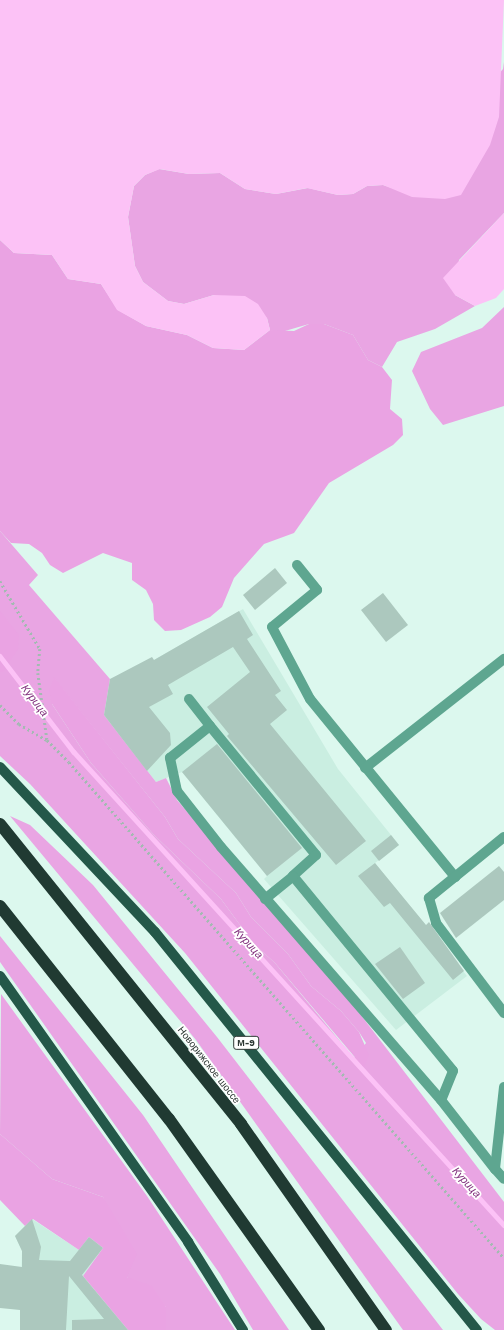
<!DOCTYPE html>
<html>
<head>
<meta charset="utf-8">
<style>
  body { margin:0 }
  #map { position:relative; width:504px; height:1330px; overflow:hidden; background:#dcf8ee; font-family:"Work Sans",sans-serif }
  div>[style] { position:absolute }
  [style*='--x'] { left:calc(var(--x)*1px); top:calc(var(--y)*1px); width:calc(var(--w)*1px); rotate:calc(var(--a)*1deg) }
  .built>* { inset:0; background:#caeee1 }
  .green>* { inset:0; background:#e9a5e3 }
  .forest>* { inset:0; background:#eaa3e3 }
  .water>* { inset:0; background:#fcc2f6 }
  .stream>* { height:4.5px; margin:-2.25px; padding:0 2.25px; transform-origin:2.25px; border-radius:2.25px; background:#fcc2f6 }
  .building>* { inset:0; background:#acc8be }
  .path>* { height:2.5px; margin-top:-1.25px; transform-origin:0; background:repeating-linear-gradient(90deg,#a3bab2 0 2px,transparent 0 5px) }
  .minor>* { height:10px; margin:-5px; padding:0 5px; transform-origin:5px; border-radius:5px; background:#5ea690 }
  .major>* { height:10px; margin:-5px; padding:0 5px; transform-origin:5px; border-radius:5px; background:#245849 }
  .highway>* { height:12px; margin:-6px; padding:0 6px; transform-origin:6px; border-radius:6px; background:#203a32 }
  span { translate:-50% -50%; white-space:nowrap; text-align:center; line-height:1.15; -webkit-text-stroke:3.5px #fff; paint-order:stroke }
  .shield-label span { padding:1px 3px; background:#fff; border:1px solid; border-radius:3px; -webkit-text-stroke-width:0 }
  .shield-label { font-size:9px; color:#2c3733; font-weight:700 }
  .street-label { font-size:10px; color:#2c3733 }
  .water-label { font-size:11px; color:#81307d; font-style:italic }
</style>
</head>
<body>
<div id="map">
  <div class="built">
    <i style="clip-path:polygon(243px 609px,338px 769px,399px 845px,375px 863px,467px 976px,396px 1030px,264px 879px,267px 876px,182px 772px,156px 782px,104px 715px,110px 679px,154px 660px)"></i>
    <i style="clip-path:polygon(32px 1219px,79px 1250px,89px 1237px,103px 1248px,83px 1276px,128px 1330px,20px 1330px,22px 1251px,15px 1236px)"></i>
  </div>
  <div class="green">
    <i style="clip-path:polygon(504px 62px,504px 213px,459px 260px,455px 295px,475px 306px,435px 329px,397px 342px,382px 367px,368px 360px,353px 335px,324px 324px,309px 324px,278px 333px,270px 330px,267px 318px,214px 295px,184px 304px,168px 301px,143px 282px,135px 266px,128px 217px,134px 186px,145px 175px,159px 169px,189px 174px,220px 173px,245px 189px,276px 194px,308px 188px,338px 195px,353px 194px,367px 186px,383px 185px,398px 190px,503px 69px)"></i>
    <i style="clip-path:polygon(504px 307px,504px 406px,443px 425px,430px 409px,412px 371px,421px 352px,482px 328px)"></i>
    <i style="clip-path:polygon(evenodd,0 531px,38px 575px,29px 585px,110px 679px,104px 715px,156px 782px,166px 778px,177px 800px,357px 1010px,504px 1202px,504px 1330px,495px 1330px,481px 1319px,458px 1294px,185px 953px,30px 784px,0 756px,0 531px,54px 678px,165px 817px,178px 839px,236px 893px,251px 917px,288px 954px,311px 986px,341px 1011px,359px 1032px,366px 1043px,354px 1058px,275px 963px,254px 944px,221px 899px,154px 835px,91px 763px,52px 704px,54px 678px)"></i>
    <i style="clip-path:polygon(10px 816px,30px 825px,93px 885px,217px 1037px,443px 1330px,403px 1330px,196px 1040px)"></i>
    <i style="clip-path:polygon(0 936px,143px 1115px,289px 1330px,253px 1330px,220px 1274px,0 962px)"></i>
    <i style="clip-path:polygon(1px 994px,147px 1196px,235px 1330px,166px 1330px,166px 1307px,127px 1277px,103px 1197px,52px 1179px,0 1134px)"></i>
  </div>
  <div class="forest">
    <i style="clip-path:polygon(0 240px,14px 253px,52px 255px,68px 279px,101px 284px,118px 310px,146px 326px,187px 335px,213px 348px,244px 350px,270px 330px,294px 331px,309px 324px,324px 324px,353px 335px,368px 360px,382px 367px,392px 380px,390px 409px,402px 419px,403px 435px,393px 445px,329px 483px,294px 533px,264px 544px,234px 578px,222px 607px,210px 617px,181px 630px,165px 631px,154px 620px,153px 604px,146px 590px,132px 580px,132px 563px,103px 553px,63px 573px,50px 565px,42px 553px,29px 544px,11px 543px,0 531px)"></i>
    <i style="clip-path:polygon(0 611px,19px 635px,18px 649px,3px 672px,0 672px)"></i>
    <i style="clip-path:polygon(54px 677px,165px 817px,178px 839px,236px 893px,251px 917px,288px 954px,311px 986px,341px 1011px,359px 1032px,369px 1055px,364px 1068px,275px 963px,254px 944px,221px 899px,154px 835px,91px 763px,52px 704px,49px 691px)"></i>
    <i style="clip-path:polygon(0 1134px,52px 1179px,103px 1197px,137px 1254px,127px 1277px,152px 1286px,166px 1307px,166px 1330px,128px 1330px,83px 1276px,103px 1248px,89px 1237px,79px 1250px,33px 1219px,25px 1226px,0 1200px)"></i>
  </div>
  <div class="water">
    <i style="clip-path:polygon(0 0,504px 0,499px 117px,490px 145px,461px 195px,445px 199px,412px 197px,383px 185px,367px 186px,353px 194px,338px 195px,307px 188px,276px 194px,245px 189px,220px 173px,189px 174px,160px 169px,145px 175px,134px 186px,128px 217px,135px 266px,143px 282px,168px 301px,184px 304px,214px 295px,245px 296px,258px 304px,267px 318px,270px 330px,244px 350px,213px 348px,187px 335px,146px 326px,117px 310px,101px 284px,68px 279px,52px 255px,14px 253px,0 240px)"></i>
    <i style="clip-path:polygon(504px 213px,504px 289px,496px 298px,475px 306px,455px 295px,443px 278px)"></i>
  </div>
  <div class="stream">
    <i style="--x:0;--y:656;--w:121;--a:52.4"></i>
    <i style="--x:74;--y:752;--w:639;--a:47.73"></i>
  </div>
  <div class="building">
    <i style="clip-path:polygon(275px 568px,287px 583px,255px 610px,243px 595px)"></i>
    <i style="clip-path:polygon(383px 593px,408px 625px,386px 642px,361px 610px)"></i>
    <i style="clip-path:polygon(239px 611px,253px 635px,247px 639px,281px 691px,275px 695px,287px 710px,270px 724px,366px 841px,336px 865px,227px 736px,229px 734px,207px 707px,250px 672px,233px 647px,168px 685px,173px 694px,149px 707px,170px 733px,171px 745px,147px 771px,104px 715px,110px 679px,152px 657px,154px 660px)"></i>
    <i style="clip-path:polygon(217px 744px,302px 848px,267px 876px,182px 772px)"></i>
    <i style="clip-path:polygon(391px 835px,399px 845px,379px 861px,371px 851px)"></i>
    <i style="clip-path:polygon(375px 863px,426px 925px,429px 922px,464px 971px,453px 980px,390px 903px,384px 907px,358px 876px)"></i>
    <i style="clip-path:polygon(499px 866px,504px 872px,504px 900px,456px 938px,440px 913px)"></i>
    <i style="clip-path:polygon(400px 947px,425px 983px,403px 999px,375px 964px)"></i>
    <i style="clip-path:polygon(32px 1219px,41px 1247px,39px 1260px,70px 1261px,89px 1237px,103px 1248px,82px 1275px,128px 1330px,72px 1330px,72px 1320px,104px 1319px,69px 1276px,66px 1330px,20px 1330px,20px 1310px,0 1308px,0 1264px,22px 1267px,22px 1251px,15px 1236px)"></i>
  </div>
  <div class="path">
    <i style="--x:0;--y:581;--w:79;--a:59.5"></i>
    <i style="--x:40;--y:649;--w:24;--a:95"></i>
    <i style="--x:38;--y:673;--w:67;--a:82.2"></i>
    <i style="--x:0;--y:705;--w:27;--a:45"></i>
    <i style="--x:19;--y:724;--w:32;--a:30"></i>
    <i style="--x:47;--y:740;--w:31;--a:45"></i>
    <i style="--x:69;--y:762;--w:660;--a:48.75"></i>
  </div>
  <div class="minor">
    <i style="--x:297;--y:565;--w:32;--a:51"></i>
    <i style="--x:317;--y:590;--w:58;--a:140.6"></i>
    <i style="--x:272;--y:627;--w:81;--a:62.2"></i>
    <i style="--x:310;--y:699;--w:230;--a:50.8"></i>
    <i style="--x:189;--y:699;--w:34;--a:52"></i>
    <i style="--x:210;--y:726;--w:167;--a:50.6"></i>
    <i style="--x:316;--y:855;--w:31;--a:138"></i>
    <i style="--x:293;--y:876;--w:252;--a:50.6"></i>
    <i style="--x:453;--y:1071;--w:31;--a:112"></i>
    <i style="--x:441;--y:1100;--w:335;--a:-131"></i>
    <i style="--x:221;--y:847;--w:71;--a:-128.2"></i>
    <i style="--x:177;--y:791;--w:34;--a:-102"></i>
    <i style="--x:170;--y:758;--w:51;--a:-38.7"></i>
    <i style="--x:365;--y:768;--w:177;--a:-38.1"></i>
    <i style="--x:504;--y:837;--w:97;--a:140.9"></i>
    <i style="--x:429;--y:898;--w:26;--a:74"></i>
    <i style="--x:436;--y:923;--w:113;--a:52.9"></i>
    <i style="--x:265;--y:899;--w:36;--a:-39"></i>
    <i style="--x:504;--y:1087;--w:82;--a:96.3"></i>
    <i style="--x:495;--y:1169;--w:13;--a:48"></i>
    <i style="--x:441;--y:1100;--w:88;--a:52"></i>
  </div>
  <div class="major">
    <i style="--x:0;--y:767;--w:226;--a:46.8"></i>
    <i style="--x:155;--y:932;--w:512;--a:51.03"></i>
    <i style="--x:0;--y:976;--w:326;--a:54.7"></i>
    <i style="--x:188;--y:1242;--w:104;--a:58"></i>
  </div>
  <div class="highway">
    <i style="--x:0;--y:824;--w:385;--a:51.2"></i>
    <i style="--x:241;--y:1124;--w:252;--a:54.9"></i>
    <i style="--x:0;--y:906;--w:272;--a:51.6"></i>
    <i style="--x:169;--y:1119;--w:259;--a:54.6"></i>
  </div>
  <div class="shield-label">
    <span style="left:246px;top:1043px">М-9</span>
  </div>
  <div class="street-label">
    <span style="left:209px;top:1065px;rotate:52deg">Новорижское шоссе</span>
  </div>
  <div class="water-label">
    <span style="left:34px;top:701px;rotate:53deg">Курица</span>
    <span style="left:248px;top:944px;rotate:48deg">Курица</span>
    <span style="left:466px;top:1183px;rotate:48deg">Курица</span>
  </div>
</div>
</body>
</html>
